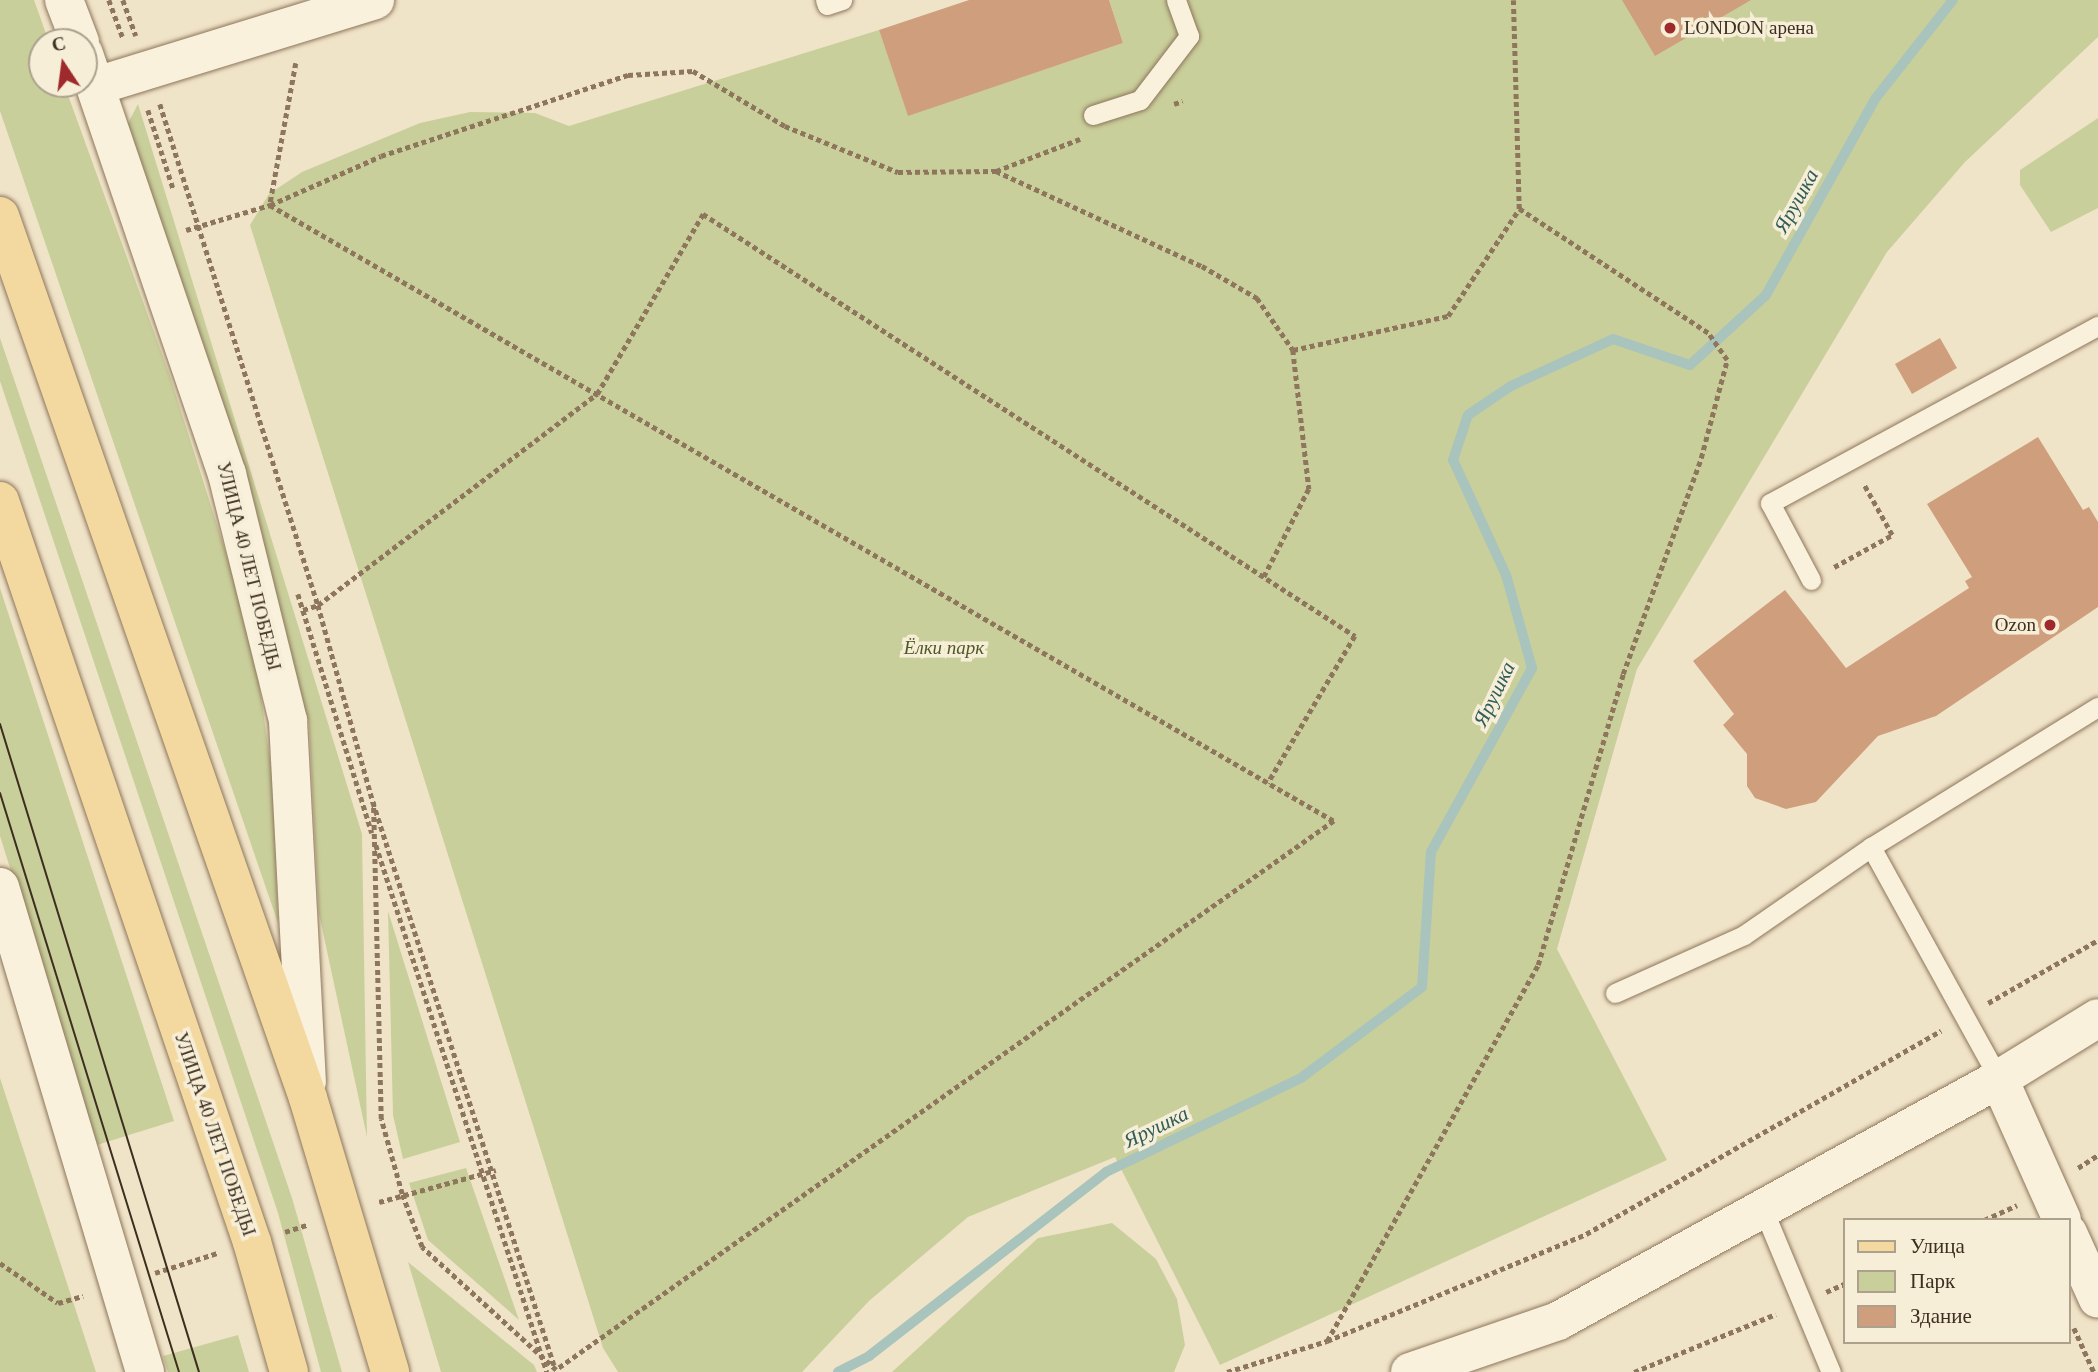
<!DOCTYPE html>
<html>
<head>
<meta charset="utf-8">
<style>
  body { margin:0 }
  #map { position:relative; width:2098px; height:1372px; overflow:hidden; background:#f0e4c8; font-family:Georgia,serif }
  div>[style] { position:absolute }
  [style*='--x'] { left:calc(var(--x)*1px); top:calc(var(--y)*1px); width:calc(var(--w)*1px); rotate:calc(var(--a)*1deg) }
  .green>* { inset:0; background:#c9cf9b }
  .stream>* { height:10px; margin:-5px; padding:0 5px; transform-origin:5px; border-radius:5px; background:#a9c4bc }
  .building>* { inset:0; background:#cf9f7d }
  .path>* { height:4.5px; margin-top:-2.25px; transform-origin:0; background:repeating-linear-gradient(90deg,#8d765c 0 5px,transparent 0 8.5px) }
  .roads { filter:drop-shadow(0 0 2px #8d765c) drop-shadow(0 0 2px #8d765c) }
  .lane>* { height:19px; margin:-9.5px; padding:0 9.5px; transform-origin:9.5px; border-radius:9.5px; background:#faf1dc }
  .street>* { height:38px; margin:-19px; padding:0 19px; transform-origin:19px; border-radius:19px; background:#faf1dc }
  .secondary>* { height:38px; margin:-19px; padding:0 19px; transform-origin:19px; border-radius:19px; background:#faf1dc }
  .primary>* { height:38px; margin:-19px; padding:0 19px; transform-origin:19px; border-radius:19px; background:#f3d9a0 }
  .tram>* { height:2px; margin:-1px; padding:0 1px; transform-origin:1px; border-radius:1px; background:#3d2e20 }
  .dots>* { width:19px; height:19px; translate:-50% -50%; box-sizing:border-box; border:4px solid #f7eed8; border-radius:50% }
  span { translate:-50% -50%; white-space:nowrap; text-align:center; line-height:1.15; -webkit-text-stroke:7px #f7eed8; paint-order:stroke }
  .poi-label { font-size:19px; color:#3d2e20 }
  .left { translate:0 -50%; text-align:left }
  .right { translate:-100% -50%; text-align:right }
  .street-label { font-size:19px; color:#3d2e20 }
  .park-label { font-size:19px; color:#4d5a26; font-style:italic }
  .water-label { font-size:21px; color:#2f5d5a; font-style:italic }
  .legend { position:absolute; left:1843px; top:1218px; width:228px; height:126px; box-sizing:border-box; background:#f7eed8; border:2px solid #ada18e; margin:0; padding:9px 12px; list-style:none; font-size:21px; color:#3d2e20 }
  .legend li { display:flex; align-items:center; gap:14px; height:35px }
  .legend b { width:35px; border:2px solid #ada18e }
  .north { position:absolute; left:28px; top:28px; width:70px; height:70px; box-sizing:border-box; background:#f7eed8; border:2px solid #ada18e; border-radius:50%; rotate:347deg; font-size:19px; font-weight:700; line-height:28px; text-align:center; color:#3d2e20 }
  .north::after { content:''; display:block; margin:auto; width:24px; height:32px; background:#9e2a2b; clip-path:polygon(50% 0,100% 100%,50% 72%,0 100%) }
</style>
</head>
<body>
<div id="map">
  <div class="green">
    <i style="clip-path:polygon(0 0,34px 0,49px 42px,42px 42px,42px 84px,64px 84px,170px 376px,253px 639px,274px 789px,278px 923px,0 111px)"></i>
    <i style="clip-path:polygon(1109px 0,2098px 0,2098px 37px,1965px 162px,1887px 252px,1637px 669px,1557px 949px,1667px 1160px,1220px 1365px,1115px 1157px,968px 1217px,869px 1301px,802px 1372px,618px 1372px,603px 1348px,250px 225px,269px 194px,302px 172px,420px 123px,470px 112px,535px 113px,569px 126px,879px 30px,908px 115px,1123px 43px)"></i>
    <i style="clip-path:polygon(138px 104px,362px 834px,367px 1137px,319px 914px,309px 723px,237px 474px,125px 129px)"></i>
    <i style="clip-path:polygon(2098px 118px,2098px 208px,2051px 232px,2020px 185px,2020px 170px)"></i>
    <i style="clip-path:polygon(0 338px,292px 1198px,342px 1372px,321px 1372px,278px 1213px,0 381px)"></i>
    <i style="clip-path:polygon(0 588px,174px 1121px,97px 1145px,0 836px)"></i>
    <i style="clip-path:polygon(388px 911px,460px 1142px,403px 1159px,393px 1115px)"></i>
    <i style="clip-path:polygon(0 1078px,96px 1372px,0 1372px)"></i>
    <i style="clip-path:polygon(466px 1168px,519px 1320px,428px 1240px,409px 1183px)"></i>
    <i style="clip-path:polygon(1112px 1223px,1156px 1259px,1177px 1299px,1185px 1345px,1174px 1372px,892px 1372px,1038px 1238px)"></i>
    <i style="clip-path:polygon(408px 1262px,534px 1365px,537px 1372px,441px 1372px)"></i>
    <i style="clip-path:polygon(238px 1335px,249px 1372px,168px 1372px,163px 1356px)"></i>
  </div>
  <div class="stream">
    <i style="--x:838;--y:1372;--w:35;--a:-27"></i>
    <i style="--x:869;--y:1356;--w:300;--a:-37.8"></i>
    <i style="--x:1106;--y:1172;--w:216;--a:-25.7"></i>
    <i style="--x:1301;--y:1078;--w:151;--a:-36.9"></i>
    <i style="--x:1422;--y:987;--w:135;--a:-86.2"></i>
    <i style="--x:1431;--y:852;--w:210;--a:-61.2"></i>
    <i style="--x:1532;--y:668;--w:97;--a:-105.6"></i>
    <i style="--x:1506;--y:575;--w:127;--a:-114.7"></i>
    <i style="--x:1453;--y:460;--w:47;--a:-71.6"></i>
    <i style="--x:1468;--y:415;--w:52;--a:-34"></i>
    <i style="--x:1511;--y:386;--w:112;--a:-24.7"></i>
    <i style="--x:1613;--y:339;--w:81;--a:18.7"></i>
    <i style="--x:1690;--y:365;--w:103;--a:-42.6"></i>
    <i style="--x:1766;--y:295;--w:224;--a:-60.9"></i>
    <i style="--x:1875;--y:99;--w:126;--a:-51.8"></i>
  </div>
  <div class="building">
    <i style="clip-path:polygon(969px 0,1109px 0,1123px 43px,908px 116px,879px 30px)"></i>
    <i style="clip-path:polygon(1622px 0,1751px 0,1655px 56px)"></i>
    <i style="clip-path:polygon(1940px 338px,1957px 368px,1912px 394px,1895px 364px)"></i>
    <i style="clip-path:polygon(2038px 437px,2083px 510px,2089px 507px,2098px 522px,2098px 607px,1936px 716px,1878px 736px,1816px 802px,1786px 809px,1755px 798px,1747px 786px,1747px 754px,1723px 725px,1734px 714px,1693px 661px,1785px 590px,1846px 668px,1969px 588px,1965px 581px,1972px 577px,1927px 504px)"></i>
  </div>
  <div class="path">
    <i style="--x:109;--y:0;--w:40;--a:69.8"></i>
    <i style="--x:123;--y:0;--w:38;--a:70"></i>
    <i style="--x:296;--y:63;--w:144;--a:100.4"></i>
    <i style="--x:270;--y:205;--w:1229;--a:30.07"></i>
    <i style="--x:1334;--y:821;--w:952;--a:144.79"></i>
    <i style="--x:556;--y:1370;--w:182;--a:-137.5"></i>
    <i style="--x:422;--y:1247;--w:57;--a:-110.7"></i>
    <i style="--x:402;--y:1194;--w:78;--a:-105.6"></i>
    <i style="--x:381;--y:1119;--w:317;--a:-91.4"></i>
    <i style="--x:160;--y:104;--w:525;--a:72.5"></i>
    <i style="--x:318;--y:605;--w:205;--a:74.4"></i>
    <i style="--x:373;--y:802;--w:595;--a:72.17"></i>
    <i style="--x:1174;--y:104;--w:9;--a:-18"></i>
    <i style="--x:148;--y:110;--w:82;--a:72.2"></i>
    <i style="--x:996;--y:171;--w:227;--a:24.8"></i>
    <i style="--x:1202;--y:266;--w:64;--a:30.2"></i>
    <i style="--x:1257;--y:298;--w:63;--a:55.3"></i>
    <i style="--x:1293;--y:350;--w:140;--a:83.4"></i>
    <i style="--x:1309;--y:489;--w:101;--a:117.1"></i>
    <i style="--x:186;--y:230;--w:88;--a:-16.6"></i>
    <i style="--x:270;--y:205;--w:121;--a:-23.8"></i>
    <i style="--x:381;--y:156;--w:260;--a:-18.2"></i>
    <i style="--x:628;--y:75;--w:65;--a:-3.5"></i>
    <i style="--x:693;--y:71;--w:107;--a:30.9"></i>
    <i style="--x:785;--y:126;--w:122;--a:22.2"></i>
    <i style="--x:898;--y:172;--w:98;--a:-0.6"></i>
    <i style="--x:996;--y:171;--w:90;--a:-20.9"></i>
    <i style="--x:1293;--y:350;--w:159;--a:-12.4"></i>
    <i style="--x:1448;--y:316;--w:128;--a:-56.4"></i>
    <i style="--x:1834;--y:567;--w:66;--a:-28.9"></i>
    <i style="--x:1892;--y:535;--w:57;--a:-119.2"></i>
    <i style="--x:298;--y:594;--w:250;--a:72.8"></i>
    <i style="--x:303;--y:610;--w:16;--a:-18"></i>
    <i style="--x:318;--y:605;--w:350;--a:-37.1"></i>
    <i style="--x:597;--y:394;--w:209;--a:-59.5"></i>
    <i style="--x:703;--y:214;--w:777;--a:32.91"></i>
    <i style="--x:1355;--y:636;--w:171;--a:120.6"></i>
    <i style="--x:376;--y:845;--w:554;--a:72.02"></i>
    <i style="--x:1988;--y:1003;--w:127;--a:-29.8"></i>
    <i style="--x:2078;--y:1168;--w:24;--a:-33"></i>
    <i style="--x:379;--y:1202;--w:121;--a:-15.3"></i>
    <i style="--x:1984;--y:1220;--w:36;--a:-24"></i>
    <i style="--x:285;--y:1232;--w:23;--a:-18"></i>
    <i style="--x:0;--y:1263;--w:70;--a:34.6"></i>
    <i style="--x:58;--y:1303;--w:26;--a:-16"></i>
    <i style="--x:155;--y:1273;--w:65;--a:-17.9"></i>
    <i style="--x:1826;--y:1292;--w:20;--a:-24"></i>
    <i style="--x:2074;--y:1328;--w:48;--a:65.6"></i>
    <i style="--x:1327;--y:1341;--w:431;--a:-60.7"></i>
    <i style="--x:1538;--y:965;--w:303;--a:-73.7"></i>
    <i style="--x:1623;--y:674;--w:230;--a:-70.1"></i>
    <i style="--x:1701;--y:458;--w:101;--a:-75.1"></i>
    <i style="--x:1727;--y:360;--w:33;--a:-125"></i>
    <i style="--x:1708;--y:333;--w:226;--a:-146.7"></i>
    <i style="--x:1519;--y:209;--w:209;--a:-91.6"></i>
    <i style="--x:1227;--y:1372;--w:105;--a:-17.2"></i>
    <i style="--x:1327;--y:1341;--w:280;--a:-22.4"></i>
    <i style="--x:1586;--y:1234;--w:409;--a:-29.8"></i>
    <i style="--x:1634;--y:1372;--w:153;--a:-22.2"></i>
  </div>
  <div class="roads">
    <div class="lane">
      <i style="--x:825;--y:0;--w:5;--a:68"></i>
      <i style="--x:827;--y:5;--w:16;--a:-18"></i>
      <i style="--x:1093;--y:115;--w:49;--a:-17.7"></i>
      <i style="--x:1140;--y:100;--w:81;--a:-52.6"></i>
      <i style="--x:1189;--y:36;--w:38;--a:-110"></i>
      <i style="--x:1811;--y:580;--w:87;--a:-118"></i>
      <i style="--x:1770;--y:503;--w:373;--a:-28.4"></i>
      <i style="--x:1871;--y:847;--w:267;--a:-31.7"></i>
      <i style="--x:1615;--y:993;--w:141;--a:-24.2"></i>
      <i style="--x:1744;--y:935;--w:155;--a:-34.7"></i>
      <i style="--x:1871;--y:847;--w:265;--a:61.1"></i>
      <i style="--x:1763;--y:1209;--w:177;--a:67.4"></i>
    </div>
    <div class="street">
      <i style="--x:64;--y:0;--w:45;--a:69.1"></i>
      <i style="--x:84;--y:54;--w:444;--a:71.2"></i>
      <i style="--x:227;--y:474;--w:254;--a:76.1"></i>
      <i style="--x:288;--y:721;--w:361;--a:87"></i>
      <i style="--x:96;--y:86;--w:292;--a:-17.1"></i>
      <i style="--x:0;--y:887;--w:506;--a:73.35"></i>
      <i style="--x:1999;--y:1079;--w:154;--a:65.9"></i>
      <i style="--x:2068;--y:1233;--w:72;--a:65.6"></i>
    </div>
    <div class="secondary">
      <i style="--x:1410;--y:1372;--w:157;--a:-19"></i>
      <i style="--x:1558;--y:1321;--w:503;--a:-28.76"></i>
      <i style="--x:1999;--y:1079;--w:116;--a:-31.6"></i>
    </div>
    <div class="primary">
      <i style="--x:0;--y:216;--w:934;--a:70.75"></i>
      <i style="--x:308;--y:1098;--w:286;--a:73.3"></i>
      <i style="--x:0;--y:501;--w:783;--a:71.22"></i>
      <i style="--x:252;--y:1242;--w:135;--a:74.1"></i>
    </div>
  </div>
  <div class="tram">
    <i style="--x:0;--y:724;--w:678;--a:72.93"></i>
    <i style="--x:0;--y:793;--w:606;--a:72.82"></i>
  </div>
  <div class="dots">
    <i style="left:1670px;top:28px;background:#9e2a2b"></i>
    <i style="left:2050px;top:625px;background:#9e2a2b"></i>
  </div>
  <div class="poi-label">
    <span class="left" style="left:1684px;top:28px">LONDON арена</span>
    <span class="right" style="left:2036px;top:625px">Ozon</span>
  </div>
  <div class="street-label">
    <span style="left:249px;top:566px;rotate:76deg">УЛИЦА 40 ЛЕТ ПОБЕДЫ</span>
    <span style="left:215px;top:1134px;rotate:71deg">УЛИЦА 40 ЛЕТ ПОБЕДЫ</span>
  </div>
  <div class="park-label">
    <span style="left:944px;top:648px">Ёлки парк</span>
  </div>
  <div class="water-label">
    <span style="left:1796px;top:201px;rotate:-61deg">Ярушка</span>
    <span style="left:1494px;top:694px;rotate:-64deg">Ярушка</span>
    <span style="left:1156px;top:1127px;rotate:-26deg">Ярушка</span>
  </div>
  <ul class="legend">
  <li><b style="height:9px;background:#f3d9a0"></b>Улица</li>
  <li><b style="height:19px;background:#c9cf9b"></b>Парк</li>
  <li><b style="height:19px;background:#cf9f7d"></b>Здание</li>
  </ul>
  <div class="north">С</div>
</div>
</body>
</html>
